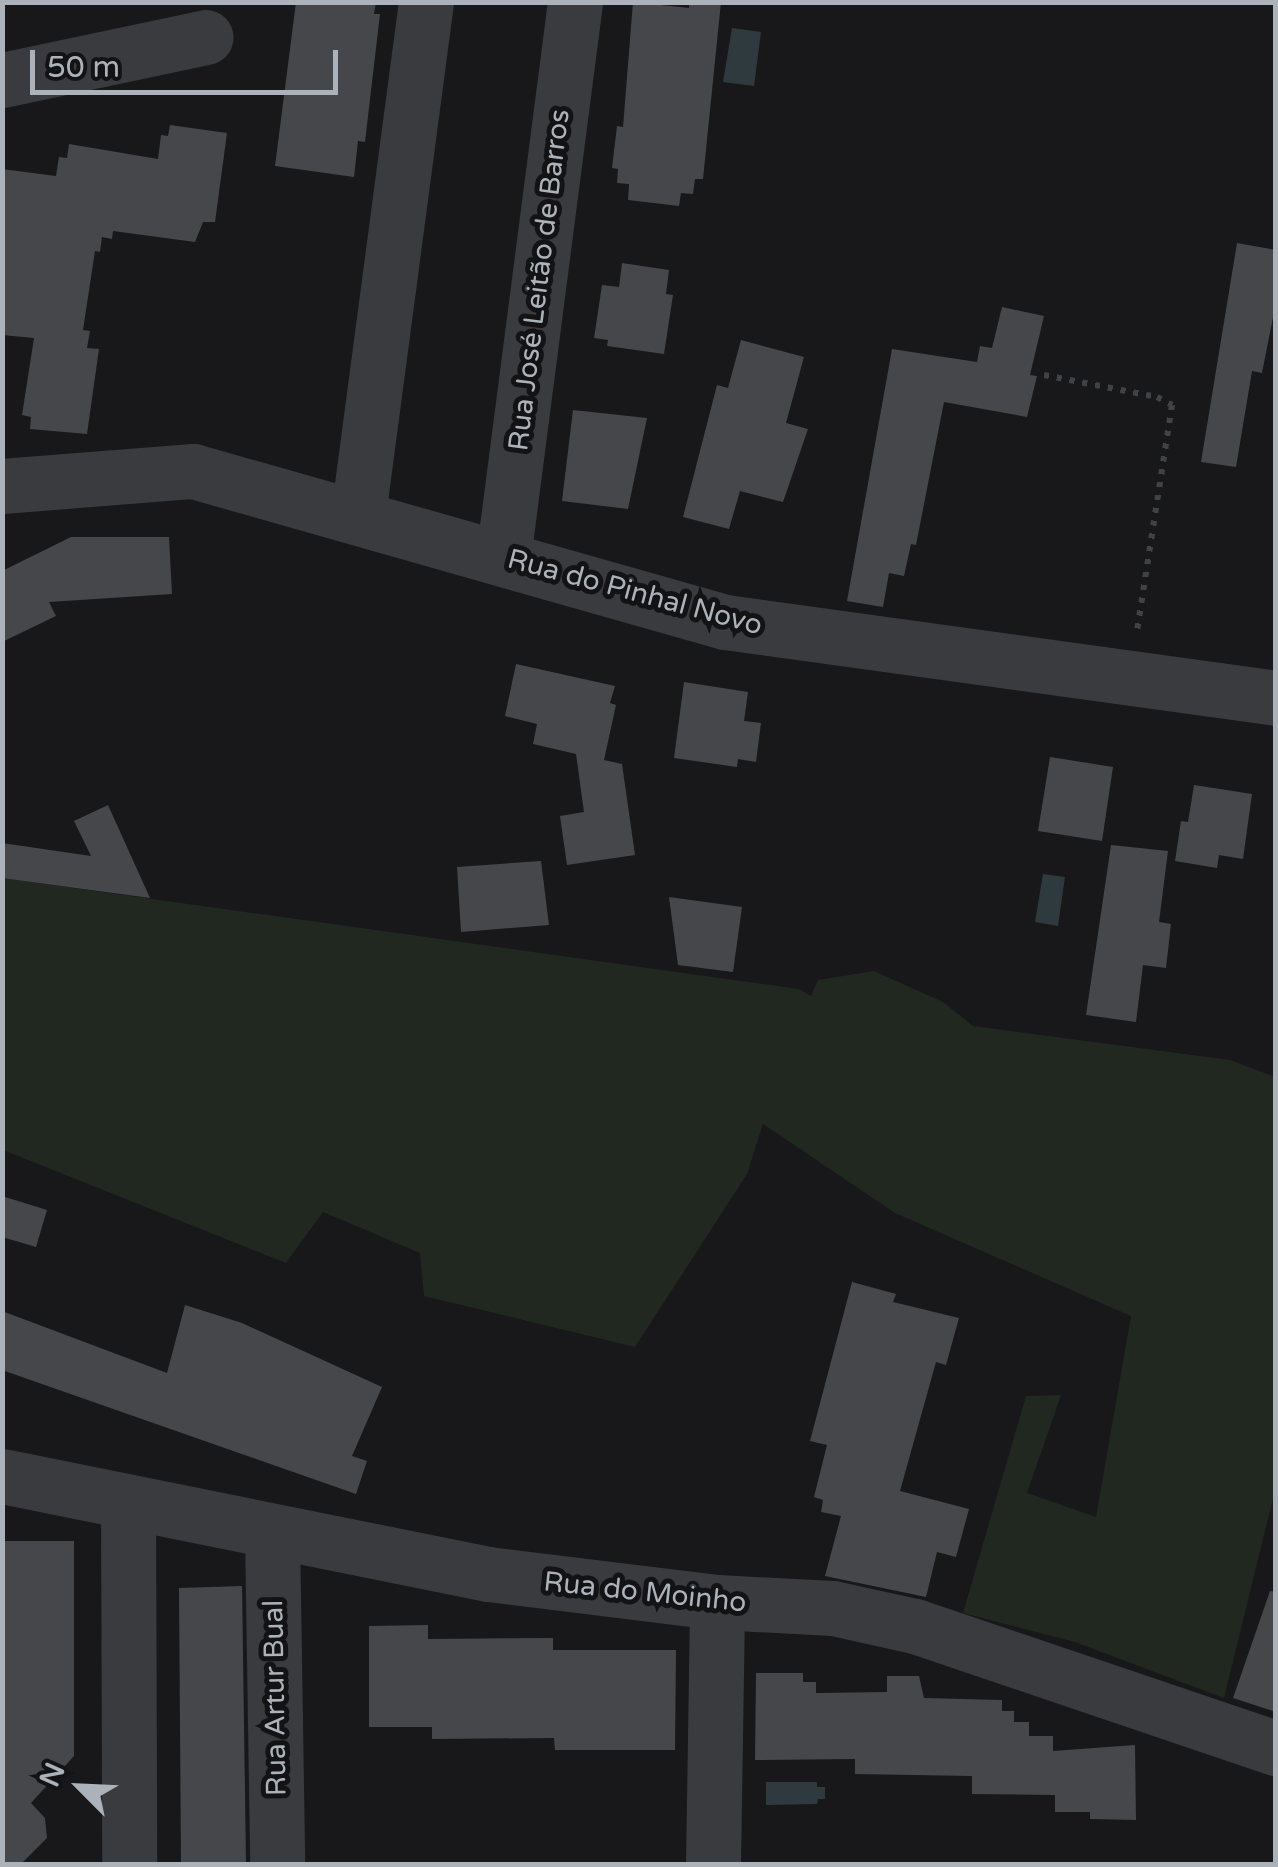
<!DOCTYPE html>
<html>
<head>
<meta charset="utf-8">
<style>
  body { margin:0 }
  #map { position:relative; width:1278px; height:1867px; overflow:hidden; background:#18181a; font-family:"Varela Round",sans-serif }
  div>[style] { position:absolute }
  [style*='--x'] { left:calc(var(--x)*1px); top:calc(var(--y)*1px); width:calc(var(--w)*1px); rotate:calc(var(--a)*1deg) }
  .green>* { inset:0; background:#202820 }
  .water>* { inset:0; background:#2e3a3e }
  .building>* { inset:0; background:#45474a }
  .path>* { height:6px; margin-top:-3px; transform-origin:0; background:repeating-linear-gradient(90deg,#3f4246 0 5px,transparent 0 13px) }
  .minor>* { height:55px; margin:-27.5px; padding:0 27.5px; transform-origin:27.5px; border-radius:27.5px; background:#393b3f }
  span { translate:-50% -50%; white-space:nowrap; text-align:center; line-height:1.15; -webkit-text-stroke:10px #131315; paint-order:stroke }
  .street-label { font-size:28px; color:#abb2ba }
  .frame { position:absolute; inset:0; border:5px solid #abb2ba; pointer-events:none }
  .north { position:absolute; left:30px; top:1737px; width:100px; height:100px; -webkit-text-stroke:8px #131315; paint-order:stroke; rotate:294deg; font-size:28px; font-weight:700; line-height:40px; text-align:center; color:#abb2ba }
  .north::after { content:''; display:block; margin:auto; width:35px; height:45px; background:#abb2ba; clip-path:polygon(50% 0,100% 100%,50% 72%,0 100%) }
  .scale { position:absolute; left:30px; top:50px; width:308px; height:45px; box-sizing:border-box; border:5px solid #abb2ba; border-top:0; padding-left:12px; font-size:30px; line-height:35px; white-space:nowrap; color:#abb2ba; -webkit-text-stroke:8px #131315; paint-order:stroke }
</style>
</head>
<body>
<div id="map">
  <div class="green">
    <i style="clip-path:polygon(2px 878px,799px 989px,811px 996px,818px 980px,874px 971px,943px 1002px,973px 1026px,1230px 1060px,1275px 1077px,1275px 1490px,1224px 1698px,1075px 1642px,963px 1613px,1026px 1396px,1061px 1395px,1027px 1493px,1096px 1517px,1131px 1316px,895px 1213px,763px 1124px,747px 1174px,635px 1347px,424px 1296px,420px 1253px,323px 1212px,286px 1263px,3px 1150px)"></i>
  </div>
  <div class="water">
    <i style="clip-path:polygon(732px 28px,761px 32px,754px 86px,723px 82px)"></i>
    <i style="clip-path:polygon(1043px 874px,1065px 877px,1058px 926px,1035px 922px)"></i>
    <i style="clip-path:polygon(766px 1782px,817px 1782px,817px 1787px,825px 1787px,825px 1799px,818px 1799px,817px 1804px,766px 1805px)"></i>
  </div>
  <div class="building">
    <i style="clip-path:polygon(296px 2px,376px 2px,374px 14px,380px 14px,365px 142px,358px 141px,354px 177px,275px 166px)"></i>
    <i style="clip-path:polygon(633px 2px,689px 8px,689px 2px,721px 2px,703px 179px,695px 179px,693px 194px,681px 193px,679px 206px,628px 200px,629px 184px,617px 183px,618px 169px,612px 168px,617px 126px,623px 127px)"></i>
    <i style="clip-path:polygon(170px 125px,227px 133px,215px 222px,203px 222px,195px 242px,113px 231px,112px 239px,102px 237px,100px 252px,95px 251px,83px 330px,90px 331px,87px 348px,99px 349px,87px 434px,30px 429px,31px 417px,22px 415px,34px 338px,2px 335px,2px 169px,56px 176px,59px 157px,67px 158px,69px 144px,158px 159px,161px 135px,168px 136px)"></i>
    <i style="clip-path:polygon(1237px 243px,1276px 250px,1276px 302px,1262px 373px,1252px 371px,1236px 467px,1201px 462px)"></i>
    <i style="clip-path:polygon(622px 263px,669px 270px,666px 294px,673px 295px,664px 354px,607px 346px,608px 340px,594px 338px,602px 285px,619px 287px)"></i>
    <i style="clip-path:polygon(1002px 307px,1044px 316px,1030px 375px,1037px 376px,1027px 417px,944px 402px,916px 545px,911px 544px,904px 576px,889px 573px,883px 607px,847px 601px,892px 349px,977px 362px,980px 346px,992px 348px)"></i>
    <i style="clip-path:polygon(741px 340px,804px 357px,786px 423px,808px 429px,783px 502px,740px 491px,729px 529px,683px 517px,717px 385px,728px 388px)"></i>
    <i style="clip-path:polygon(573px 410px,647px 418px,628px 509px,562px 501px)"></i>
    <i style="clip-path:polygon(71px 537px,169px 537px,172px 594px,49px 602px,56px 616px,2px 642px,2px 571px)"></i>
    <i style="clip-path:polygon(516px 664px,615px 686px,610px 703px,616px 705px,604px 760px,622px 764px,635px 855px,567px 865px,560px 816px,584px 812px,576px 754px,533px 744px,537px 724px,505px 716px)"></i>
    <i style="clip-path:polygon(684px 682px,748px 692px,744px 721px,761px 723px,756px 762px,738px 759px,737px 767px,674px 758px)"></i>
    <i style="clip-path:polygon(1050px 757px,1113px 767px,1102px 841px,1038px 831px)"></i>
    <i style="clip-path:polygon(1194px 785px,1252px 794px,1243px 859px,1219px 855px,1217px 868px,1175px 861px,1181px 821px,1188px 822px)"></i>
    <i style="clip-path:polygon(108px 805px,150px 898px,2px 878px,2px 843px,91px 856px,74px 821px)"></i>
    <i style="clip-path:polygon(1111px 845px,1168px 851px,1159px 922px,1171px 924px,1166px 968px,1143px 965px,1136px 1022px,1086px 1015px)"></i>
    <i style="clip-path:polygon(541px 861px,549px 925px,461px 932px,457px 867px)"></i>
    <i style="clip-path:polygon(669px 897px,742px 907px,733px 972px,678px 965px)"></i>
    <i style="clip-path:polygon(2px 1196px,47px 1210px,36px 1247px,2px 1237px)"></i>
    <i style="clip-path:polygon(852px 1282px,896px 1294px,893px 1302px,959px 1318px,946px 1365px,936px 1362px,900px 1491px,969px 1509px,956px 1557px,937px 1552px,926px 1597px,825px 1576px,841px 1516px,821px 1512px,823px 1500px,814px 1497px,827px 1445px,810px 1441px)"></i>
    <i style="clip-path:polygon(185px 1305px,242px 1323px,382px 1387px,352px 1456px,367px 1461px,356px 1494px,2px 1370px,2px 1311px,167px 1373px)"></i>
    <i style="clip-path:polygon(2px 1541px,74px 1541px,74px 1756px,31px 1803px,45px 1818px,47px 1838px,21px 1864px,2px 1864px)"></i>
    <i style="clip-path:polygon(242px 1586px,246px 1864px,181px 1864px,179px 1588px)"></i>
    <i style="clip-path:polygon(1270px 1591px,1276px 1592px,1276px 1712px,1233px 1698px)"></i>
    <i style="clip-path:polygon(428px 1625px,428px 1639px,553px 1638px,553px 1650px,676px 1650px,675px 1750px,555px 1750px,554px 1738px,432px 1739px,432px 1727px,369px 1727px,369px 1626px)"></i>
    <i style="clip-path:polygon(756px 1673px,803px 1673px,803px 1682px,816px 1682px,816px 1693px,887px 1692px,887px 1676px,919px 1676px,924px 1698px,1002px 1700px,1002px 1711px,1014px 1711px,1014px 1722px,1029px 1722px,1029px 1736px,1053px 1736px,1053px 1751px,1135px 1745px,1136px 1820px,1090px 1819px,1090px 1812px,1055px 1812px,1055px 1795px,972px 1794px,972px 1776px,855px 1774px,855px 1759px,755px 1760px)"></i>
  </div>
  <div class="path">
    <i style="--x:1044;--y:375;--w:115;--a:11"></i>
    <i style="--x:1157;--y:397;--w:17;--a:28"></i>
    <i style="--x:1172;--y:405;--w:230;--a:98.8"></i>
  </div>
  <div class="minor">
    <i style="--x:2;--y:80;--w:208;--a:-11.9"></i>
    <i style="--x:2;--y:486;--w:192;--a:-4.5"></i>
    <i style="--x:193;--y:471;--w:553;--a:15.85"></i>
    <i style="--x:725;--y:622;--w:556;--a:7.85"></i>
    <i style="--x:358;--y:515;--w:517;--a:-82.45"></i>
    <i style="--x:503;--y:558;--w:561;--a:-82.62"></i>
    <i style="--x:2;--y:1476;--w:496;--a:11.4"></i>
    <i style="--x:488;--y:1574;--w:231;--a:7"></i>
    <i style="--x:717;--y:1602;--w:116;--a:3"></i>
    <i style="--x:833;--y:1608;--w:84;--a:12.4"></i>
    <i style="--x:915;--y:1626;--w:381;--a:18.7"></i>
    <i style="--x:128;--y:1502;--w:362;--a:89.8"></i>
    <i style="--x:272;--y:1531;--w:333;--a:89.1"></i>
    <i style="--x:713;--y:1864;--w:262;--a:-89.1"></i>
  </div>
  <div class="street-label">
    <span style="left:539px;top:280px;rotate:-83deg">Rua José Leitão de Barros</span>
    <span style="left:635px;top:592px;rotate:15deg">Rua do Pinhal Novo</span>
    <span style="left:645px;top:1592px;rotate:6deg">Rua do Moinho</span>
    <span style="left:275px;top:1698px;rotate:-91deg">Rua Artur Bual</span>
  </div>
  <div class="frame"></div>
  <div class="north">N</div>
  <div class="scale">50 m</div>
</div>
</body>
</html>
